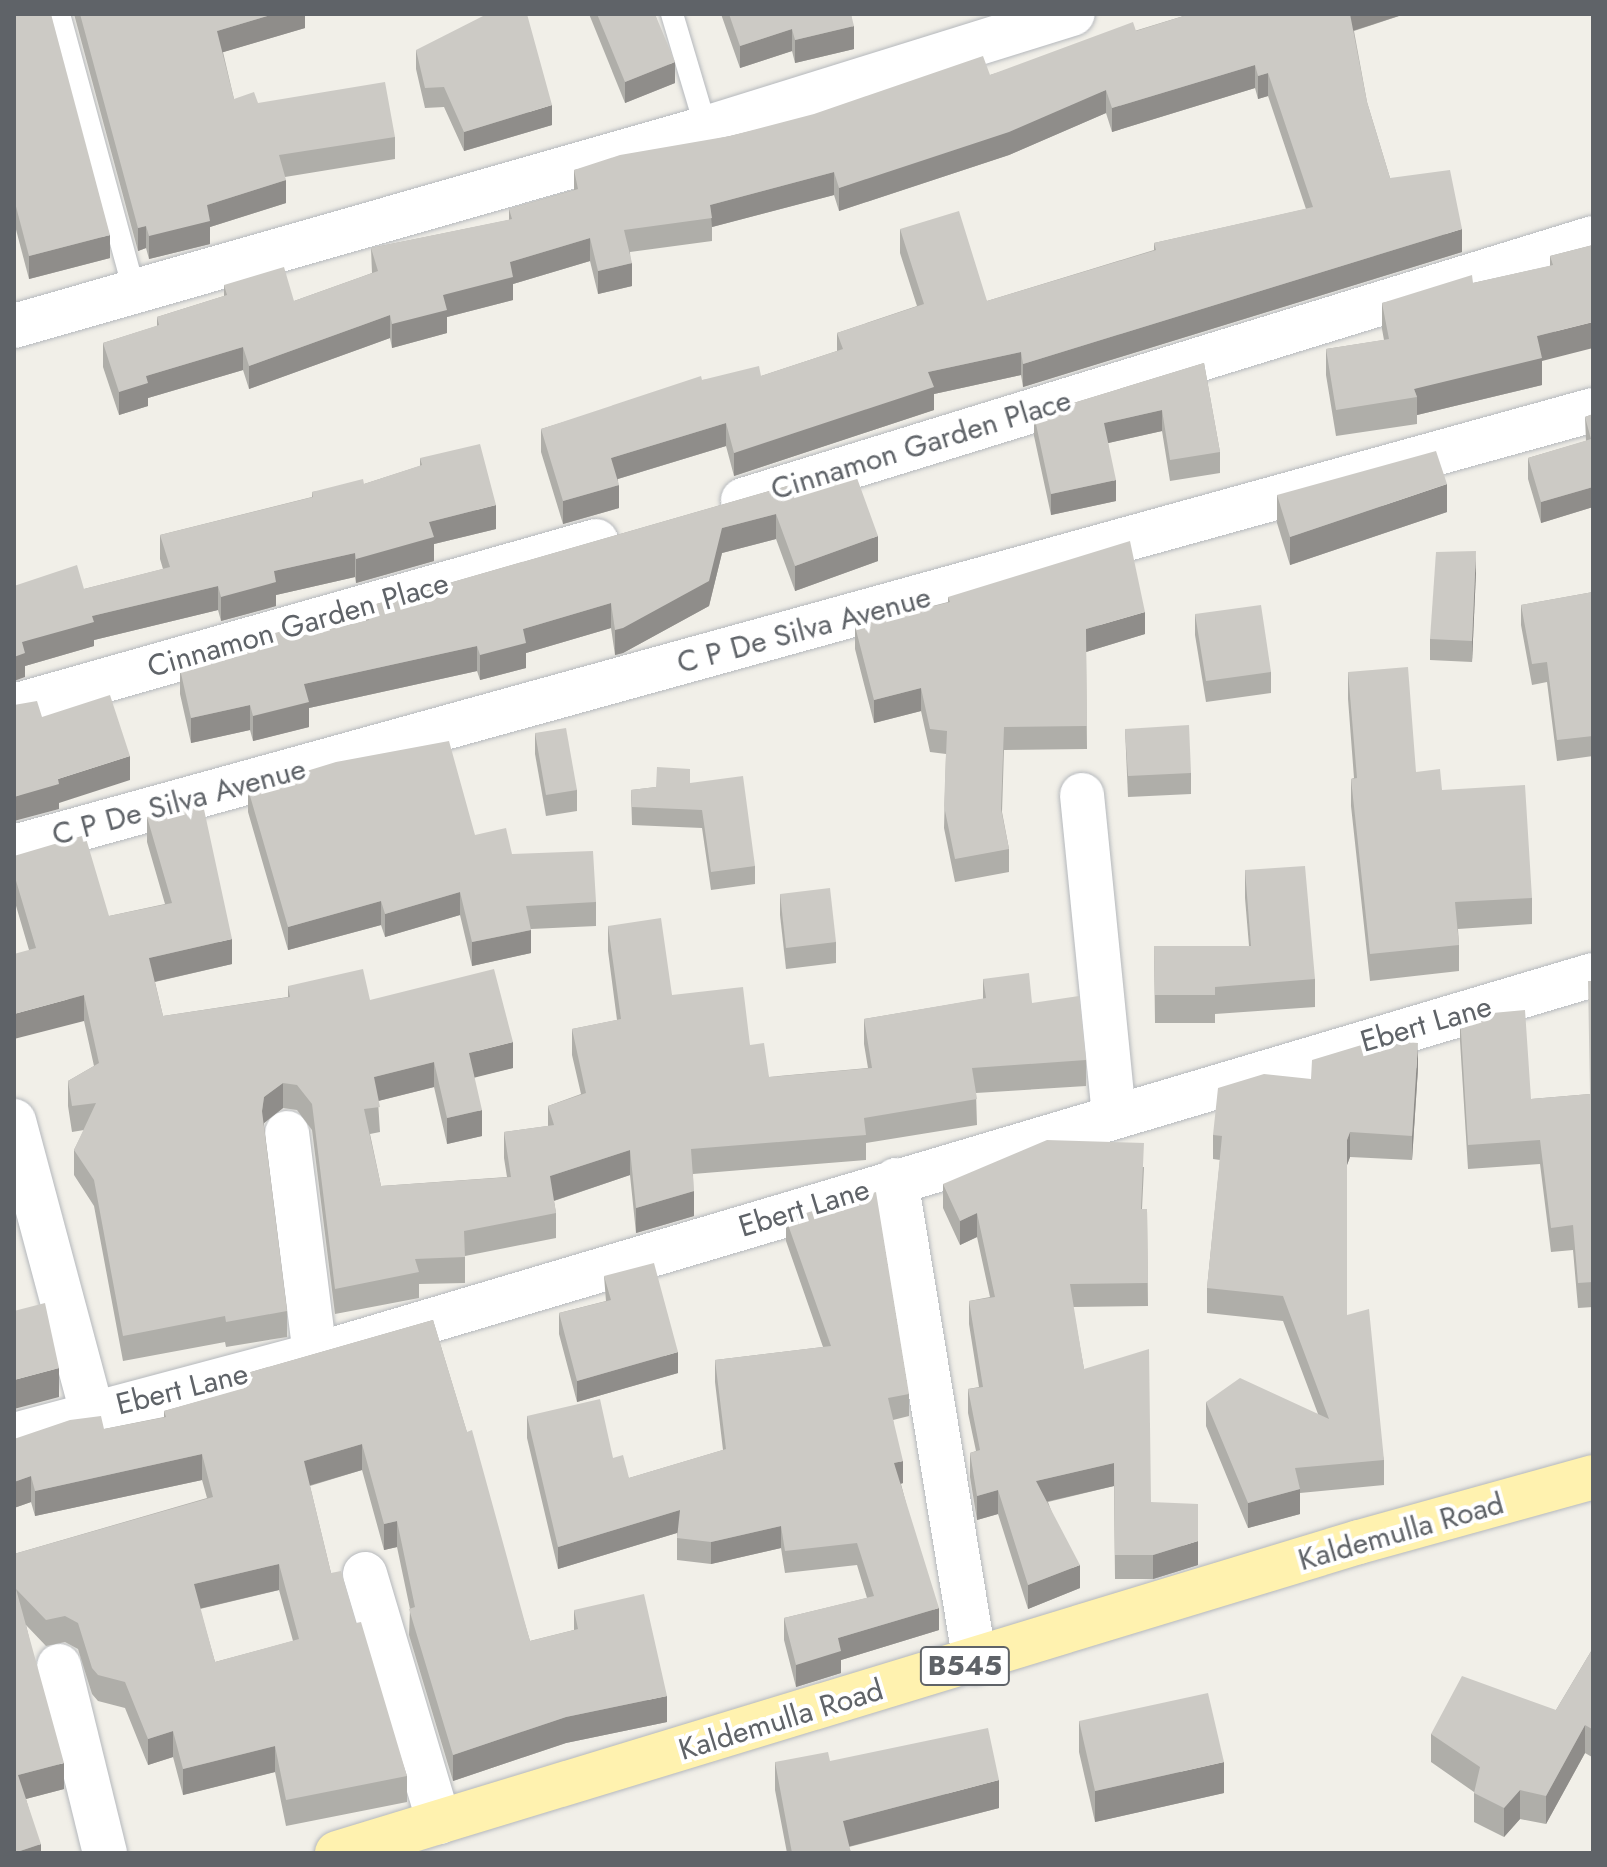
<!DOCTYPE html>
<html>
<head>
<meta charset="utf-8">
<style>
  body { margin:0 }
  #map { position:relative; width:1607px; height:1867px; overflow:hidden; background:#f1efe8; font-family:Jost,sans-serif }
  div>[style] { position:absolute }
  [style*='--x'] { left:calc(var(--x)*1px); top:calc(var(--y)*1px); width:calc(var(--w)*1px); rotate:calc(var(--a)*1deg) }
  .roads { filter:drop-shadow(0 0 2px #b5b8bc) drop-shadow(0 0 2px #b5b8bc) }
  .lane>* { height:22px; margin:-11px; padding:0 11px; transform-origin:11px; border-radius:11px; background:#fff }
  .street>* { height:44px; margin:-22px; padding:0 22px; transform-origin:22px; border-radius:22px; background:#fff }
  .secondary>* { height:44px; margin:-22px; padding:0 22px; transform-origin:22px; border-radius:22px; background:#fff }
  .primary>* { height:44px; margin:-22px; padding:0 22px; transform-origin:22px; border-radius:22px; background:#fff2af }
  .wall>* { inset:0; background:#afaea9 }
  .shaded-wall>* { inset:0; background:#8f8d8a }
  .building>* { inset:0; background:#cccac5 }
  span { translate:-50% -50%; white-space:nowrap; text-align:center; line-height:1.15; -webkit-text-stroke:8px #fff; paint-order:stroke }
  .shield-label span { padding:2px 6px; background:#fff; border:2px solid; border-radius:6px; -webkit-text-stroke-width:0 }
  .shield-label { font-size:28px; color:#5f6368; font-weight:700 }
  .street-label { font-size:30px; color:#5f6368 }
  .frame { position:absolute; inset:0; border:16px solid #5f6368; pointer-events:none }
</style>
</head>
<body>
<div id="map">
  <div class="roads">
    <div class="lane">
      <i style="--x:59;--y:14;--w:287;--a:74.8"></i>
      <i style="--x:672;--y:14;--w:119;--a:73.4"></i>
    </div>
    <div class="street">
      <i style="--x:743;--y:500;--w:889;--a:-17.13"></i>
      <i style="--x:14;--y:706;--w:605;--a:-15.83"></i>
      <i style="--x:1082;--y:795;--w:321;--a:84.3"></i>
      <i style="--x:14;--y:847;--w:1638;--a:-15.47"></i>
      <i style="--x:14;--y:1121;--w:301;--a:75"></i>
      <i style="--x:287;--y:1133;--w:224;--a:82.8"></i>
      <i style="--x:896;--y:1180;--w:489;--a:80.7"></i>
      <i style="--x:365;--y:1574;--w:259;--a:73.4"></i>
      <i style="--x:59;--y:1666;--w:193;--a:76.2"></i>
    </div>
    <div class="secondary">
      <i style="--x:14;--y:326;--w:720;--a:-15.97"></i>
      <i style="--x:706;--y:128;--w:384;--a:-17.3"></i>
      <i style="--x:14;--y:1435;--w:311;--a:-14.9"></i>
      <i style="--x:315;--y:1355;--w:1333;--a:-16.56"></i>
    </div>
    <div class="primary">
      <i style="--x:337;--y:1853;--w:1068;--a:-16.93"></i>
      <i style="--x:1359;--y:1542;--w:243;--a:-15.5"></i>
    </div>
  </div>
  <div class="wall">
    <i style="clip-path:polygon(14px 14px,110px 258px,29px 279px,14px 222px)"></i>
    <i style="clip-path:polygon(74px 14px,305px 14px,305px 28px,223px 52px,234px 99px,258px 103px,395px 137px,395px 159px,285px 177px,286px 203px,210px 227px,210px 244px,149px 259px,146px 248px,138px 251px)"></i>
    <i style="clip-path:polygon(589px 14px,655px 14px,675px 83px,625px 103px)"></i>
    <i style="clip-path:polygon(721px 14px,851px 14px,854px 49px,795px 63px,792px 51px,740px 68px)"></i>
    <i style="clip-path:polygon(1190px 14px,1405px 14px,1354px 31px,1367px 102px,1390px 178px,1462px 252px,1023px 387px,1021px 375px,934px 394px,934px 410px,734px 476px,726px 446px,618px 479px,619px 508px,563px 524px,541px 452px,541px 429px,702px 380px,761px 376px,837px 351px,837px 333px,917px 306px,900px 253px,900px 229px,987px 301px,1154px 250px,1154px 243px,1306px 209px,1268px 96px,1258px 99px,1255px 88px,1112px 132px,1106px 113px,1009px 155px,839px 211px,834px 195px,712px 227px,712px 241px,630px 252px,632px 286px,598px 294px,590px 261px,513px 284px,513px 300px,447px 317px,447px 333px,392px 348px,390px 338px,249px 389px,243px 370px,148px 398px,148px 406px,119px 415px,103px 367px,103px 343px,157px 326px,157px 317px,224px 296px,224px 285px,294px 301px,372px 273px,371px 248px,509px 220px,509px 209px,574px 190px,574px 170px,730px 136px,990px 75px)"></i>
    <i style="clip-path:polygon(416px 50px,552px 125px,464px 151px,444px 107px,425px 108px,416px 69px)"></i>
    <i style="clip-path:polygon(1593px 245px,1542px 361px,1542px 385px,1417px 415px,1417px 424px,1336px 436px,1326px 375px,1326px 349px,1384px 340px,1382px 329px,1382px 303px,1550px 266px,1550px 256px)"></i>
    <i style="clip-path:polygon(1204px 363px,1220px 452px,1220px 473px,1170px 481px,1162px 431px,1108px 443px,1116px 501px,1051px 515px,1034px 436px,1034px 415px)"></i>
    <i style="clip-path:polygon(1593px 414px,1593px 507px,1541px 523px,1528px 479px,1528px 458px,1586px 441px,1585px 417px)"></i>
    <i style="clip-path:polygon(420px 458px,496px 529px,434px 544px,434px 561px,356px 583px,355px 577px,276px 595px,276px 606px,221px 621px,218px 610px,94px 640px,94px 646px,25px 666px,25px 677px,14px 586px,84px 589px,163px 569px,160px 559px,160px 535px,312px 497px,312px 492px,364px 484px,420px 466px)"></i>
    <i style="clip-path:polygon(853px 467px,878px 561px,795px 591px,776px 539px,722px 553px,709px 606px,623px 653px,615px 655px,611px 628px,526px 653px,526px 668px,480px 680px,477px 671px,309px 708px,309px 727px,253px 741px,250px 730px,191px 743px,180px 694px,180px 669px,234px 658px,234px 645px,292px 638px,366px 621px,366px 607px)"></i>
    <i style="clip-path:polygon(1277px 495px,1447px 512px,1290px 565px,1277px 523px)"></i>
    <i style="clip-path:polygon(1476px 572px,1472px 662px,1430px 660px,1430px 639px)"></i>
    <i style="clip-path:polygon(1593px 592px,1593px 756px,1557px 761px,1547px 682px,1532px 685px,1521px 625px,1521px 605px)"></i>
    <i style="clip-path:polygon(948px 597px,1145px 634px,1086px 652px,1087px 749px,1004px 750px,1002px 812px,1009px 849px,1009px 872px,955px 882px,944px 828px,946px 754px,930px 752px,921px 711px,874px 723px,855px 649px,855px 626px,948px 602px)"></i>
    <i style="clip-path:polygon(1195px 614px,1271px 672px,1271px 693px,1206px 702px,1195px 635px)"></i>
    <i style="clip-path:polygon(1348px 672px,1416px 772px,1442px 790px,1532px 898px,1532px 924px,1458px 929px,1459px 945px,1459px 971px,1370px 981px,1351px 806px,1351px 779px,1354px 778px,1348px 699px)"></i>
    <i style="clip-path:polygon(1125px 729px,1191px 773px,1191px 794px,1128px 797px)"></i>
    <i style="clip-path:polygon(535px 733px,577px 790px,577px 811px,546px 816px,535px 754px)"></i>
    <i style="clip-path:polygon(690px 783px,755px 866px,755px 884px,711px 890px,702px 828px,632px 825px,631px 790px)"></i>
    <i style="clip-path:polygon(248px 789px,475px 835px,596px 902px,596px 926px,531px 929px,531px 953px,472px 966px,460px 915px,385px 937px,381px 925px,288px 950px,248px 812px)"></i>
    <i style="clip-path:polygon(147px 817px,232px 964px,155px 982px,163px 1016px,288px 997px,288px 986px,370px 1000px,513px 1068px,474px 1077px,482px 1136px,447px 1144px,434px 1087px,378px 1101px,380px 1132px,370px 1134px,381px 1186px,507px 1177px,504px 1158px,504px 1132px,548px 1126px,548px 1106px,581px 1094px,572px 1055px,572px 1029px,617px 1020px,608px 951px,608px 926px,672px 995px,750px 1045px,769px 1077px,868px 1068px,864px 1044px,864px 1019px,983px 999px,983px 979px,1032px 1003px,1086px 1060px,1086px 1086px,976px 1093px,977px 1125px,866px 1143px,866px 1160px,693px 1174px,694px 1216px,636px 1233px,630px 1175px,554px 1201px,556px 1213px,556px 1238px,465px 1256px,465px 1283px,419px 1284px,419px 1298px,335px 1314px,312px 1130px,297px 1110px,283px 1108px,264px 1123px,264px 1125px,287px 1311px,287px 1337px,226px 1347px,225px 1342px,123px 1361px,94px 1206px,74px 1175px,74px 1150px,84px 1130px,72px 1132px,68px 1106px,68px 1081px,94px 1066px,84px 1021px,29px 950px,14px 899px,14px 856px,109px 916px,165px 904px,147px 842px)"></i>
    <i style="clip-path:polygon(1245px 870px,1315px 979px,1315px 1007px,1215px 1014px,1215px 1023px,1155px 1023px,1154px 946px,1249px 946px,1245px 898px)"></i>
    <i style="clip-path:polygon(780px 894px,836px 942px,836px 963px,786px 969px,780px 915px)"></i>
    <i style="clip-path:polygon(1593px 981px,1593px 1307px,1578px 1308px,1573px 1250px,1551px 1252px,1540px 1164px,1468px 1169px,1460px 1041px,1460px 1016px,1531px 1099px,1590px 1094px)"></i>
    <i style="clip-path:polygon(1418px 1068px,1412px 1160px,1350px 1157px,1347px 1165px,1347px 1315px,1384px 1460px,1384px 1485px,1300px 1493px,1300px 1514px,1248px 1528px,1206px 1426px,1206px 1402px,1318px 1414px,1283px 1321px,1207px 1313px,1207px 1288px,1220px 1160px,1213px 1159px,1213px 1135px,1311px 1079px)"></i>
    <i style="clip-path:polygon(1144px 1167px,1142px 1209px,1147px 1209px,1148px 1306px,1073px 1307px,1084px 1369px,1151px 1502px,1198px 1565px,1153px 1579px,1115px 1579px,1114px 1486px,1048px 1502px,1080px 1588px,1028px 1609px,998px 1514px,977px 1520px,970px 1477px,970px 1453px,976px 1451px,968px 1413px,968px 1389px,979px 1387px,969px 1324px,969px 1301px,990px 1297px,977px 1237px,960px 1245px,943px 1208px,943px 1184px)"></i>
    <i style="clip-path:polygon(786px 1219px,909px 1394px,909px 1416px,893px 1420px,903px 1483px,901px 1484px,939px 1630px,841px 1660px,841px 1673px,796px 1687px,784px 1640px,784px 1618px,867px 1598px,857px 1565px,785px 1573px,781px 1548px,711px 1564px,677px 1560px,677px 1533px,558px 1569px,527px 1438px,527px 1416px,613px 1458px,629px 1478px,723px 1450px,715px 1382px,715px 1360px,823px 1347px,786px 1241px)"></i>
    <i style="clip-path:polygon(604px 1276px,678px 1373px,577px 1402px,559px 1334px,559px 1313px,606px 1301px)"></i>
    <i style="clip-path:polygon(evenodd,433px 1320px,530px 1641px,574px 1630px,574px 1610px,667px 1722px,566px 1743px,453px 1781px,409px 1635px,410px 1609px,397px 1547px,384px 1550px,362px 1470px,310px 1486px,331px 1573px,356px 1623px,407px 1776px,407px 1802px,286px 1826px,275px 1772px,183px 1795px,173px 1757px,148px 1765px,125px 1708px,98px 1701px,92px 1694px,78px 1649px,65px 1642px,46px 1646px,26px 1625px,64px 1789px,26px 1799px,41px 1853px,14px 1853px,14px 1554px,207px 1498px,202px 1480px,35px 1516px,31px 1502px,14px 1508px,14px 1439px,104px 1429px,164px 1417px,164px 1411px,244px 1389px,244px 1374px,433px 1320px,279px 1590px,293px 1641px,215px 1662px,200px 1609px,279px 1590px)"></i>
    <i style="clip-path:polygon(1593px 1648px,1592px 1757px,1585px 1753px,1546px 1824px,1520px 1819px,1504px 1837px,1474px 1822px,1474px 1792px,1431px 1762px,1431px 1734px,1556px 1710px)"></i>
    <i style="clip-path:polygon(1079px 1721px,1224px 1793px,1095px 1822px,1079px 1752px)"></i>
    <i style="clip-path:polygon(830px 1761px,999px 1808px,849px 1847px,851px 1853px,787px 1853px,775px 1790px,775px 1762px)"></i>
  </div>
  <div class="shaded-wall">
    <i style="clip-path:polygon(274px 14px,305px 14px,305px 28px,217px 54px,217px 31px)"></i>
    <i style="clip-path:polygon(1349px 14px,1405px 14px,1349px 32px)"></i>
    <i style="clip-path:polygon(854px 26px,854px 49px,795px 63px,795px 40px)"></i>
    <i style="clip-path:polygon(792px 29px,792px 51px,740px 68px,740px 46px)"></i>
    <i style="clip-path:polygon(675px 62px,675px 83px,625px 103px,625px 82px)"></i>
    <i style="clip-path:polygon(1255px 65px,1255px 88px,1112px 132px,1112px 108px)"></i>
    <i style="clip-path:polygon(1268px 73px,1268px 96px,1258px 99px,1258px 76px)"></i>
    <i style="clip-path:polygon(1106px 90px,1106px 113px,1009px 155px,839px 211px,839px 188px)"></i>
    <i style="clip-path:polygon(552px 105px,552px 125px,464px 151px,464px 132px)"></i>
    <i style="clip-path:polygon(834px 172px,834px 195px,712px 227px,710px 205px)"></i>
    <i style="clip-path:polygon(286px 180px,286px 203px,210px 227px,210px 244px,149px 259px,149px 236px,207px 205px)"></i>
    <i style="clip-path:polygon(146px 226px,146px 248px,138px 251px,138px 228px)"></i>
    <i style="clip-path:polygon(1462px 229px,1462px 252px,1023px 387px,1023px 364px)"></i>
    <i style="clip-path:polygon(110px 235px,110px 258px,29px 279px,29px 256px)"></i>
    <i style="clip-path:polygon(590px 238px,590px 261px,513px 284px,513px 300px,447px 317px,447px 333px,392px 348px,392px 324px,443px 295px,510px 262px)"></i>
    <i style="clip-path:polygon(632px 263px,632px 286px,598px 294px,598px 271px)"></i>
    <i style="clip-path:polygon(390px 315px,390px 338px,249px 389px,249px 366px)"></i>
    <i style="clip-path:polygon(1593px 322px,1593px 348px,1542px 361px,1542px 385px,1417px 415px,1417px 397px,1414px 389px,1537px 336px)"></i>
    <i style="clip-path:polygon(243px 347px,243px 370px,148px 398px,148px 406px,119px 415px,119px 392px,146px 376px)"></i>
    <i style="clip-path:polygon(1021px 352px,1021px 375px,934px 394px,934px 410px,734px 476px,734px 453px,928px 372px)"></i>
    <i style="clip-path:polygon(1162px 410px,1162px 431px,1104px 444px,1104px 423px)"></i>
    <i style="clip-path:polygon(726px 423px,726px 446px,611px 481px,611px 458px)"></i>
    <i style="clip-path:polygon(1116px 480px,1116px 501px,1051px 515px,1051px 494px)"></i>
    <i style="clip-path:polygon(1447px 484px,1447px 512px,1290px 565px,1290px 537px)"></i>
    <i style="clip-path:polygon(619px 485px,619px 508px,563px 524px,563px 501px)"></i>
    <i style="clip-path:polygon(1593px 487px,1593px 507px,1541px 523px,1541px 502px)"></i>
    <i style="clip-path:polygon(496px 505px,496px 529px,434px 544px,434px 561px,356px 583px,356px 559px,429px 522px)"></i>
    <i style="clip-path:polygon(776px 514px,776px 539px,722px 553px,709px 606px,623px 653px,615px 655px,615px 630px,722px 528px)"></i>
    <i style="clip-path:polygon(878px 536px,878px 561px,795px 591px,795px 566px)"></i>
    <i style="clip-path:polygon(1476px 551px,1476px 572px,1472px 662px,1472px 641px)"></i>
    <i style="clip-path:polygon(355px 553px,355px 577px,276px 595px,276px 606px,221px 621px,221px 597px,274px 571px)"></i>
    <i style="clip-path:polygon(218px 586px,218px 610px,94px 640px,94px 646px,25px 666px,25px 677px,14px 681px,14px 657px,22px 642px,92px 616px)"></i>
    <i style="clip-path:polygon(611px 603px,611px 628px,526px 653px,526px 668px,480px 680px,480px 655px,523px 629px)"></i>
    <i style="clip-path:polygon(1145px 612px,1145px 634px,1086px 652px,1086px 629px)"></i>
    <i style="clip-path:polygon(477px 646px,477px 671px,309px 708px,309px 727px,253px 741px,253px 716px,304px 684px)"></i>
    <i style="clip-path:polygon(921px 688px,921px 711px,874px 723px,874px 700px)"></i>
    <i style="clip-path:polygon(250px 705px,250px 730px,191px 743px,191px 718px)"></i>
    <i style="clip-path:polygon(130px 756px,130px 780px,59px 803px,59px 809px,14px 821px,14px 797px,58px 779px)"></i>
    <i style="clip-path:polygon(460px 892px,460px 915px,385px 937px,385px 914px)"></i>
    <i style="clip-path:polygon(381px 901px,381px 925px,288px 950px,288px 927px)"></i>
    <i style="clip-path:polygon(531px 930px,531px 953px,472px 966px,472px 942px)"></i>
    <i style="clip-path:polygon(232px 939px,232px 964px,149px 983px,149px 958px)"></i>
    <i style="clip-path:polygon(84px 995px,84px 1021px,14px 1039px,14px 1014px)"></i>
    <i style="clip-path:polygon(513px 1042px,513px 1068px,469px 1079px,469px 1053px)"></i>
    <i style="clip-path:polygon(1418px 1043px,1418px 1068px,1412px 1160px,1412px 1136px)"></i>
    <i style="clip-path:polygon(434px 1062px,434px 1087px,374px 1102px,374px 1077px)"></i>
    <i style="clip-path:polygon(283px 1083px,283px 1108px,264px 1123px,262px 1136px,262px 1111px,264px 1097px)"></i>
    <i style="clip-path:polygon(482px 1110px,482px 1136px,447px 1144px,447px 1118px)"></i>
    <i style="clip-path:polygon(1350px 1132px,1350px 1157px,1347px 1165px,1347px 1140px)"></i>
    <i style="clip-path:polygon(630px 1150px,630px 1175px,550px 1202px,550px 1176px)"></i>
    <i style="clip-path:polygon(694px 1191px,694px 1216px,636px 1233px,636px 1208px)"></i>
    <i style="clip-path:polygon(977px 1213px,977px 1237px,960px 1245px,960px 1221px)"></i>
    <i style="clip-path:polygon(678px 1352px,678px 1373px,577px 1402px,577px 1381px)"></i>
    <i style="clip-path:polygon(59px 1368px,59px 1397px,14px 1409px,14px 1380px)"></i>
    <i style="clip-path:polygon(362px 1444px,362px 1470px,304px 1487px,304px 1461px)"></i>
    <i style="clip-path:polygon(202px 1454px,202px 1480px,35px 1516px,35px 1491px)"></i>
    <i style="clip-path:polygon(903px 1461px,903px 1483px,894px 1485px,894px 1463px)"></i>
    <i style="clip-path:polygon(1114px 1463px,1114px 1486px,1036px 1504px,1036px 1481px)"></i>
    <i style="clip-path:polygon(31px 1476px,31px 1502px,14px 1508px,14px 1482px)"></i>
    <i style="clip-path:polygon(1300px 1489px,1300px 1514px,1248px 1528px,1248px 1503px)"></i>
    <i style="clip-path:polygon(998px 1490px,998px 1514px,977px 1520px,977px 1496px)"></i>
    <i style="clip-path:polygon(680px 1510px,680px 1532px,558px 1569px,558px 1547px)"></i>
    <i style="clip-path:polygon(397px 1521px,397px 1547px,384px 1550px,384px 1524px)"></i>
    <i style="clip-path:polygon(781px 1526px,781px 1548px,711px 1564px,711px 1542px)"></i>
    <i style="clip-path:polygon(1198px 1541px,1198px 1565px,1153px 1579px,1153px 1555px)"></i>
    <i style="clip-path:polygon(279px 1564px,279px 1590px,194px 1610px,194px 1584px)"></i>
    <i style="clip-path:polygon(1080px 1565px,1080px 1588px,1028px 1609px,1028px 1585px)"></i>
    <i style="clip-path:polygon(939px 1608px,939px 1630px,841px 1660px,841px 1673px,796px 1687px,796px 1665px,838px 1638px)"></i>
    <i style="clip-path:polygon(667px 1696px,667px 1722px,566px 1743px,453px 1781px,453px 1755px,566px 1717px)"></i>
    <i style="clip-path:polygon(1585px 1725px,1585px 1753px,1546px 1824px,1546px 1796px)"></i>
    <i style="clip-path:polygon(1593px 1726px,1593px 1755px,1592px 1757px,1592px 1729px)"></i>
    <i style="clip-path:polygon(173px 1731px,173px 1757px,148px 1765px,148px 1739px)"></i>
    <i style="clip-path:polygon(275px 1746px,275px 1772px,183px 1795px,183px 1769px)"></i>
    <i style="clip-path:polygon(1224px 1762px,1224px 1793px,1095px 1822px,1095px 1791px)"></i>
    <i style="clip-path:polygon(64px 1763px,64px 1789px,18px 1801px,18px 1775px)"></i>
    <i style="clip-path:polygon(999px 1780px,999px 1808px,843px 1848px,843px 1821px)"></i>
    <i style="clip-path:polygon(1520px 1790px,1520px 1819px,1504px 1837px,1504px 1808px)"></i>
    <i style="clip-path:polygon(41px 1844px,41px 1853px,14px 1853px)"></i>
  </div>
  <div class="building">
    <i style="clip-path:polygon(14px 14px,51px 14px,110px 235px,29px 256px,14px 199px)"></i>
    <i style="clip-path:polygon(80px 14px,274px 14px,217px 31px,234px 99px,254px 92px,258px 103px,385px 82px,395px 137px,279px 155px,286px 180px,207px 205px,210px 221px,149px 236px,146px 226px,138px 228px)"></i>
    <i style="clip-path:polygon(487px 14px,527px 14px,552px 105px,464px 132px,444px 87px,425px 88px,416px 50px)"></i>
    <i style="clip-path:polygon(597px 14px,655px 14px,675px 62px,625px 82px)"></i>
    <i style="clip-path:polygon(729px 14px,851px 14px,854px 26px,795px 40px,792px 29px,740px 46px)"></i>
    <i style="clip-path:polygon(1190px 14px,1350px 14px,1367px 102px,1390px 178px,1450px 170px,1462px 229px,1023px 364px,1021px 352px,928px 372px,934px 387px,734px 453px,726px 423px,611px 458px,619px 485px,563px 501px,541px 429px,701px 376px,702px 380px,759px 366px,761px 376px,843px 349px,837px 333px,924px 304px,900px 229px,959px 211px,987px 301px,1156px 250px,1154px 243px,1313px 207px,1268px 73px,1258px 76px,1255px 65px,1112px 108px,1106px 90px,1009px 132px,839px 188px,834px 172px,710px 205px,712px 218px,624px 230px,632px 263px,598px 271px,590px 238px,510px 262px,513px 277px,443px 295px,447px 310px,392px 324px,390px 315px,249px 366px,243px 347px,146px 376px,148px 383px,119px 392px,103px 343px,159px 325px,157px 317px,227px 295px,224px 285px,284px 267px,294px 301px,378px 271px,371px 248px,512px 219px,509px 209px,578px 189px,574px 170px,620px 155px,730px 136px,814px 114px,983px 56px,990px 75px,1133px 22px,1136px 31px)"></i>
    <i style="clip-path:polygon(1593px 245px,1593px 322px,1537px 336px,1542px 358px,1414px 389px,1417px 397px,1336px 410px,1326px 349px,1389px 339px,1382px 303px,1472px 275px,1473px 283px,1553px 265px,1550px 256px)"></i>
    <i style="clip-path:polygon(1204px 363px,1220px 452px,1170px 460px,1162px 410px,1104px 423px,1116px 480px,1051px 494px,1034px 415px)"></i>
    <i style="clip-path:polygon(1593px 414px,1593px 487px,1541px 502px,1528px 458px,1591px 439px,1585px 417px)"></i>
    <i style="clip-path:polygon(480px 444px,496px 505px,429px 522px,434px 537px,356px 559px,355px 553px,274px 571px,276px 582px,221px 597px,218px 586px,92px 616px,94px 622px,22px 642px,25px 653px,14px 657px,14px 586px,77px 565px,84px 589px,170px 567px,160px 535px,313px 497px,312px 492px,363px 479px,364px 484px,422px 465px,420px 458px)"></i>
    <i style="clip-path:polygon(1436px 451px,1447px 484px,1290px 537px,1277px 495px)"></i>
    <i style="clip-path:polygon(853px 467px,878px 536px,795px 566px,776px 514px,722px 528px,709px 581px,623px 628px,615px 630px,611px 603px,523px 629px,526px 643px,480px 655px,477px 646px,304px 684px,309px 702px,253px 716px,250px 705px,191px 718px,180px 669px,237px 657px,234px 645px,289px 629px,292px 638px,369px 620px,366px 607px)"></i>
    <i style="clip-path:polygon(1130px 541px,1145px 612px,1086px 629px,1087px 726px,1004px 727px,1001px 809px,1009px 849px,955px 859px,944px 806px,947px 731px,930px 729px,921px 688px,874px 700px,855px 626px,950px 602px,948px 597px)"></i>
    <i style="clip-path:polygon(1476px 551px,1472px 641px,1430px 639px,1436px 552px)"></i>
    <i style="clip-path:polygon(1593px 592px,1593px 736px,1557px 740px,1547px 662px,1532px 664px,1521px 605px)"></i>
    <i style="clip-path:polygon(1261px 605px,1271px 672px,1206px 681px,1195px 614px)"></i>
    <i style="clip-path:polygon(1408px 667px,1416px 772px,1440px 769px,1442px 790px,1525px 785px,1532px 898px,1455px 902px,1459px 945px,1370px 954px,1351px 779px,1357px 778px,1348px 672px)"></i>
    <i style="clip-path:polygon(110px 695px,130px 756px,58px 779px,59px 784px,14px 797px,14px 705px,37px 701px,42px 717px)"></i>
    <i style="clip-path:polygon(1189px 725px,1191px 773px,1128px 776px,1125px 729px)"></i>
    <i style="clip-path:polygon(566px 728px,577px 790px,546px 795px,535px 733px)"></i>
    <i style="clip-path:polygon(449px 741px,475px 835px,506px 828px,512px 854px,593px 851px,596px 902px,526px 906px,531px 930px,472px 942px,460px 892px,385px 914px,381px 901px,288px 927px,248px 789px,336px 762px)"></i>
    <i style="clip-path:polygon(657px 767px,690px 769px,690px 783px,743px 776px,755px 866px,711px 872px,702px 810px,632px 807px,631px 790px,656px 787px)"></i>
    <i style="clip-path:polygon(202px 800px,232px 939px,149px 958px,163px 1016px,290px 997px,288px 986px,363px 969px,370px 1000px,494px 969px,513px 1042px,469px 1053px,482px 1110px,447px 1118px,434px 1062px,374px 1077px,380px 1107px,364px 1109px,381px 1186px,511px 1177px,504px 1132px,554px 1125px,548px 1106px,586px 1093px,572px 1029px,621px 1019px,608px 926px,661px 918px,672px 995px,743px 987px,750px 1045px,764px 1043px,769px 1077px,872px 1068px,864px 1019px,986px 998px,983px 979px,1029px 973px,1032px 1003px,1079px 996px,1086px 1060px,972px 1068px,977px 1099px,864px 1118px,866px 1135px,691px 1149px,694px 1191px,636px 1208px,630px 1150px,550px 1176px,556px 1213px,464px 1231px,465px 1257px,415px 1259px,419px 1272px,335px 1289px,312px 1104px,297px 1085px,283px 1083px,264px 1097px,262px 1111px,287px 1311px,226px 1322px,225px 1316px,123px 1336px,94px 1180px,74px 1150px,96px 1103px,72px 1106px,68px 1081px,99px 1063px,84px 995px,14px 1014px,14px 954px,36px 948px,14px 874px,14px 856px,85px 835px,109px 916px,172px 903px,147px 817px)"></i>
    <i style="clip-path:polygon(1305px 866px,1315px 979px,1215px 987px,1215px 995px,1155px 995px,1154px 946px,1251px 946px,1245px 870px)"></i>
    <i style="clip-path:polygon(830px 888px,836px 942px,786px 948px,780px 894px)"></i>
    <i style="clip-path:polygon(1588px 981px,1593px 981px,1593px 1282px,1578px 1283px,1573px 1225px,1551px 1228px,1540px 1140px,1468px 1145px,1460px 1016px,1525px 1010px,1531px 1099px,1590px 1094px)"></i>
    <i style="clip-path:polygon(1378px 1040px,1418px 1043px,1412px 1136px,1350px 1132px,1347px 1140px,1347px 1315px,1369px 1309px,1384px 1460px,1295px 1468px,1300px 1489px,1248px 1503px,1206px 1402px,1240px 1378px,1329px 1419px,1283px 1296px,1207px 1288px,1222px 1136px,1213px 1135px,1218px 1088px,1264px 1074px,1311px 1079px,1312px 1060px)"></i>
    <i style="clip-path:polygon(1047px 1140px,1144px 1143px,1141px 1209px,1147px 1209px,1148px 1283px,1070px 1284px,1084px 1369px,1149px 1349px,1151px 1502px,1198px 1504px,1198px 1541px,1153px 1555px,1115px 1555px,1114px 1463px,1036px 1481px,1080px 1565px,1028px 1585px,998px 1490px,977px 1496px,970px 1453px,980px 1450px,968px 1389px,983px 1387px,969px 1301px,995px 1297px,977px 1213px,960px 1221px,943px 1184px)"></i>
    <i style="clip-path:polygon(876px 1192px,909px 1394px,888px 1398px,903px 1461px,894px 1463px,939px 1608px,838px 1638px,841px 1651px,796px 1665px,784px 1618px,874px 1596px,857px 1543px,785px 1551px,781px 1526px,711px 1542px,677px 1538px,680px 1510px,558px 1547px,527px 1416px,600px 1399px,613px 1458px,623px 1455px,629px 1478px,726px 1449px,715px 1360px,831px 1346px,786px 1219px)"></i>
    <i style="clip-path:polygon(654px 1263px,678px 1352px,577px 1381px,559px 1313px,611px 1300px,604px 1276px)"></i>
    <i style="clip-path:polygon(45px 1303px,59px 1368px,14px 1380px,14px 1311px)"></i>
    <i style="clip-path:polygon(evenodd,433px 1320px,467px 1432px,472px 1430px,530px 1641px,578px 1629px,574px 1610px,644px 1594px,667px 1696px,566px 1717px,453px 1755px,409px 1609px,415px 1607px,397px 1521px,384px 1524px,362px 1444px,304px 1461px,331px 1573px,341px 1571px,356px 1623px,361px 1622px,407px 1776px,286px 1800px,275px 1746px,183px 1769px,173px 1731px,148px 1739px,125px 1682px,98px 1675px,92px 1668px,78px 1623px,65px 1616px,46px 1620px,16px 1589px,64px 1763px,18px 1775px,41px 1844px,14px 1853px,14px 1554px,213px 1497px,202px 1454px,35px 1491px,31px 1476px,14px 1482px,14px 1439px,70px 1420px,101px 1416px,104px 1429px,166px 1417px,164px 1411px,248px 1387px,244px 1374px,433px 1320px,279px 1564px,299px 1639px,215px 1662px,194px 1584px,279px 1564px)"></i>
    <i style="clip-path:polygon(1593px 1648px,1593px 1726px,1592px 1729px,1585px 1725px,1546px 1796px,1520px 1790px,1504px 1808px,1474px 1793px,1480px 1767px,1431px 1734px,1462px 1676px,1556px 1710px)"></i>
    <i style="clip-path:polygon(1208px 1693px,1224px 1762px,1095px 1791px,1079px 1721px)"></i>
    <i style="clip-path:polygon(988px 1728px,999px 1780px,843px 1821px,851px 1853px,792px 1853px,775px 1762px,828px 1752px,830px 1761px)"></i>
  </div>
  <div class="shield-label">
    <span style="left:965px;top:1666px">B545</span>
  </div>
  <div class="street-label">
    <span style="left:921px;top:445px;rotate:-17deg">Cinnamon Garden Place</span>
    <span style="left:298px;top:625px;rotate:-16deg">Cinnamon Garden Place</span>
    <span style="left:804px;top:630px;rotate:-15deg">C P De Silva Avenue</span>
    <span style="left:179px;top:802px;rotate:-15deg">C P De Silva Avenue</span>
    <span style="left:1426px;top:1024px;rotate:-16deg">Ebert Lane</span>
    <span style="left:804px;top:1208px;rotate:-17deg">Ebert Lane</span>
    <span style="left:182px;top:1389px;rotate:-14deg">Ebert Lane</span>
    <span style="left:1401px;top:1532px;rotate:-16deg">Kaldemulla Road</span>
    <span style="left:781px;top:1720px;rotate:-17deg">Kaldemulla Road</span>
  </div>
  <div class="frame"></div>
</div>
</body>
</html>
